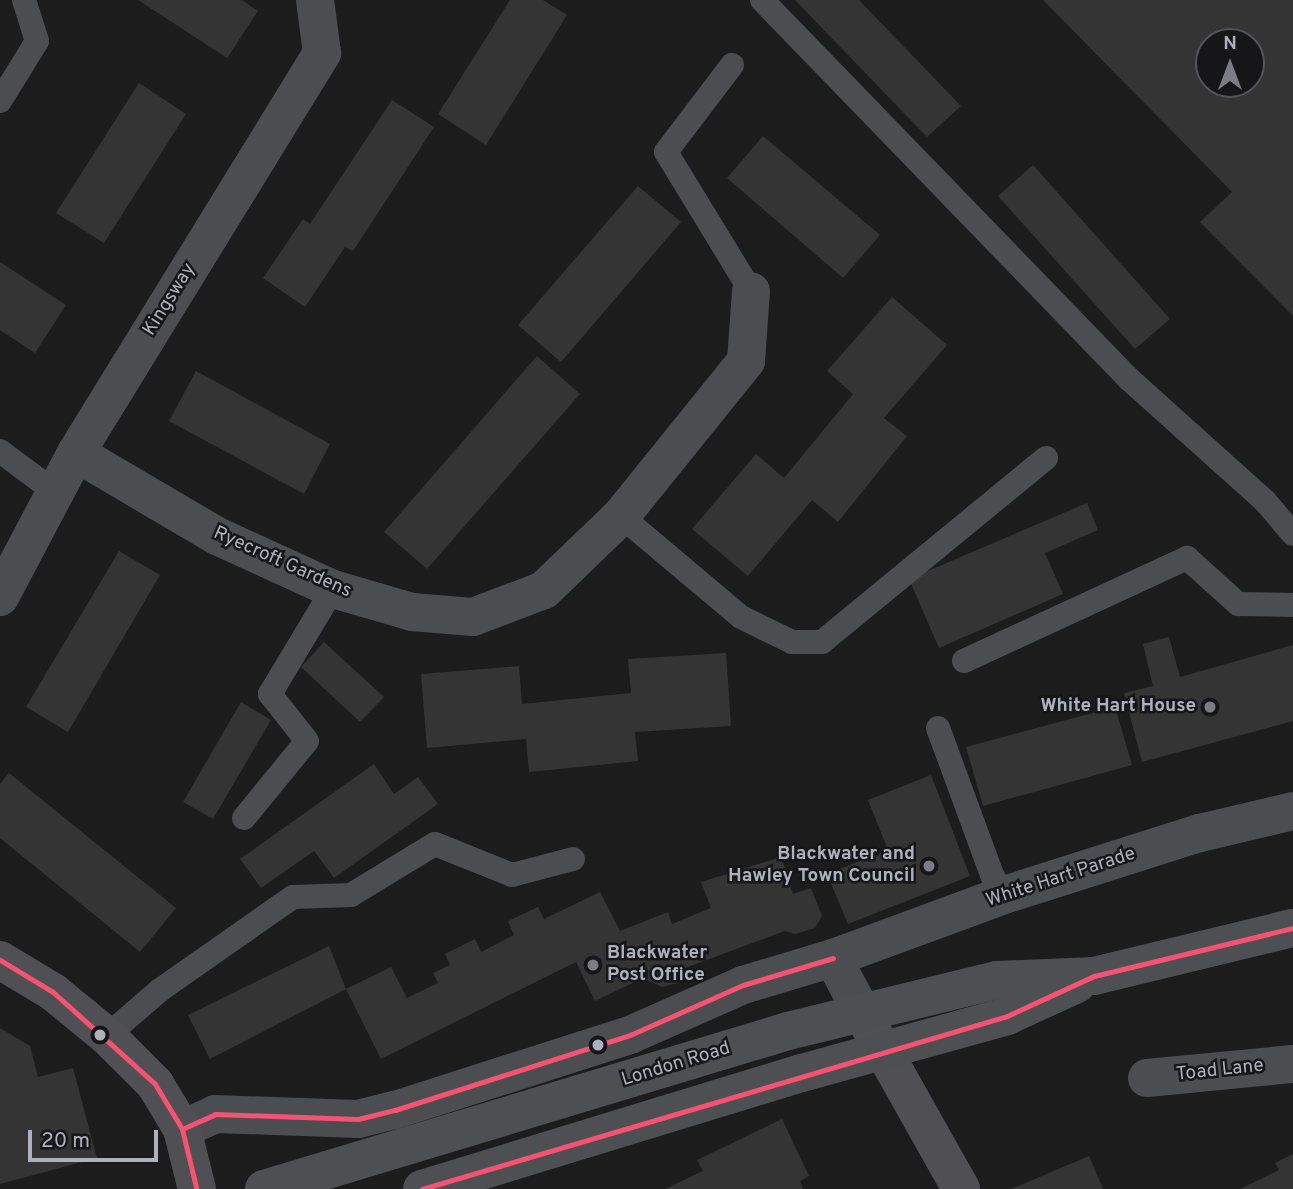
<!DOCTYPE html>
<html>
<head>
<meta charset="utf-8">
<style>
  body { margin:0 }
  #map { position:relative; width:1293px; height:1189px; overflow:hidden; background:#1c1c1c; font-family:Overpass,sans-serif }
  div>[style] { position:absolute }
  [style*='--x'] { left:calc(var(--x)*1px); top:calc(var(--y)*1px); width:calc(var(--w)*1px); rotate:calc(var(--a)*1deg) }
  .building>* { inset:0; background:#343434 }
  .lane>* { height:24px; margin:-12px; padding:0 12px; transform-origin:12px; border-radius:12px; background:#4c4d50 }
  .street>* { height:38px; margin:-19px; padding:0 19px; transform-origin:19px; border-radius:19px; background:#4c4d50 }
  .secondary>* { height:38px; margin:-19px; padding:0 19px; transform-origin:19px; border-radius:19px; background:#505054 }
  .primary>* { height:38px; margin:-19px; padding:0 19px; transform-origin:19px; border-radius:19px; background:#4e4f52 }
  .bus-1>* { height:5px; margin:-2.5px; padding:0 2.5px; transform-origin:2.5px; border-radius:2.5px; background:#f65372 }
  .dots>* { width:19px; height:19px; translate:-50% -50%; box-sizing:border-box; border:4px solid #161618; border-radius:50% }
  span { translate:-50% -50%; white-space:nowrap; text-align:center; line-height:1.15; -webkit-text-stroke:5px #161618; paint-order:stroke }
  .street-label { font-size:19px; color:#adb1bd }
  .poi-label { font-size:19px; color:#adb1bd; font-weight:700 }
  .right { translate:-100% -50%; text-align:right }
  .left { translate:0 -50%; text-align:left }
  .north { position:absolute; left:1195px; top:28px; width:70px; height:70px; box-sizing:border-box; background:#161618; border:2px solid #52545a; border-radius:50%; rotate:0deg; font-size:19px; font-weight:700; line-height:28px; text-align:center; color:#adb1bd }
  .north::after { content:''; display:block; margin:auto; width:24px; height:32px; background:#7a7d85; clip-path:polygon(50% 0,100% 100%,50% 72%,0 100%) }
  .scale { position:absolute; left:28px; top:1130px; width:130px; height:32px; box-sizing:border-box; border:4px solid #adb1bd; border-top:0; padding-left:9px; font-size:21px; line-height:24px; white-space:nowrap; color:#adb1bd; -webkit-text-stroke:5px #161618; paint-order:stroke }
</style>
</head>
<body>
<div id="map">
  <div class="building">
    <i style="clip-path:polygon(138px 0,242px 0,258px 11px,227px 58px)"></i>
    <i style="clip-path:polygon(510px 0,543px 0,567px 15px,486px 145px,438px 114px)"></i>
    <i style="clip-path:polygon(795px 0,859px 0,961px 106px,927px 137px)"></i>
    <i style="clip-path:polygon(evenodd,1043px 0,1293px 0,1293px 316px,1200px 222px,1232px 192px,1043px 0,1209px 42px,1251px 42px,1251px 84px,1209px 84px,1209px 42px)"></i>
    <i style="clip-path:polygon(139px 83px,186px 114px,104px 243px,56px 213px)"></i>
    <i style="clip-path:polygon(392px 100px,434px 127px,353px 251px,345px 247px,305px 307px,263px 278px,303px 219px,310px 224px)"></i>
    <i style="clip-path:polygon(763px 136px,880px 235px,843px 278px,727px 178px)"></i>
    <i style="clip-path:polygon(1033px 165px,1170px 319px,1135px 349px,998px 196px)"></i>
    <i style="clip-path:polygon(638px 186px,681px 222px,561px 362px,518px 325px)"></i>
    <i style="clip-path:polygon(0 262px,66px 305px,35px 353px,0 330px)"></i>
    <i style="clip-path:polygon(892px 297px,947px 345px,884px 418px,907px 436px,838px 522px,812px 500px,748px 576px,692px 529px,756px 454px,784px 478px,853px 394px,827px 371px)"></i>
    <i style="clip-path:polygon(537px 356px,580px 394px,427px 569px,384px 532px)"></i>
    <i style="clip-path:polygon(196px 371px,330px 444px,304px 494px,169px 421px)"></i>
    <i style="clip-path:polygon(1087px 503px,1098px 530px,1045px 553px,1063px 594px,939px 648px,909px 579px)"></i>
    <i style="clip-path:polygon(119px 551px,160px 575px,68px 732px,26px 707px)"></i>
    <i style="clip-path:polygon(1169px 637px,1180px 677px,1293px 645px,1293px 721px,1142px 762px,1124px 693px,1153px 686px,1143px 644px)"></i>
    <i style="clip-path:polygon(324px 642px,384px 697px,360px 722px,301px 667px)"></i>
    <i style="clip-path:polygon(726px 653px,731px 726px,635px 732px,638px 761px,529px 772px,526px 739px,427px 748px,421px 674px,519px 666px,522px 704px,631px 693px,628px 659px)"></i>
    <i style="clip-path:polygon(241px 702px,271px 720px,213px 819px,183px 802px)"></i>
    <i style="clip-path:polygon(1115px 707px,1132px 765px,983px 806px,966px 747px)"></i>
    <i style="clip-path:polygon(374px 764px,394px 794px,418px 777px,438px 804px,334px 878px,314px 851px,261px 888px,240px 859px)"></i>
    <i style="clip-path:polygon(9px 773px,176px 908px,140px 952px,0 838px,0 784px)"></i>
    <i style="clip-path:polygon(931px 775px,970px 876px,848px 924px,827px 874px,888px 850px,868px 800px)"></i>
    <i style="clip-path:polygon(781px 857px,793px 894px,811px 888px,822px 916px,815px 928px,795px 934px,785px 931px,685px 968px,689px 980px,662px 987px,643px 978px,595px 1001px,576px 962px,381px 1059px,346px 989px,391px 967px,407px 998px,438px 983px,433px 973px,450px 965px,445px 954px,475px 939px,481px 952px,514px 935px,508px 921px,538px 907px,544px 919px,600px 892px,620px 931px,668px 912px,672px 924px,711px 908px,701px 882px)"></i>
    <i style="clip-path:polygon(329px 946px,346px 989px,210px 1059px,188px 1015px)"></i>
    <i style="clip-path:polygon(0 1028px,30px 1046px,38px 1077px,73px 1068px,97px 1158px,0 1184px)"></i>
    <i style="clip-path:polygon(782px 1119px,809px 1176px,800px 1181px,803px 1189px,665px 1189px,703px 1171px,697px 1160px)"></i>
    <i style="clip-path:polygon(1293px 1154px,1293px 1189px,1240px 1189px,1279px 1170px,1275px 1163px)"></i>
    <i style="clip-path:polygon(1089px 1156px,1103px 1189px,1011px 1189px)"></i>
  </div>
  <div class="lane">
    <i style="--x:762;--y:0;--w:528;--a:45.92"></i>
    <i style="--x:1129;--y:379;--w:183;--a:41.9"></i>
    <i style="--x:1265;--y:501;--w:43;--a:49.7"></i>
    <i style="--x:732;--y:65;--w:109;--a:127.2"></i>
    <i style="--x:666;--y:152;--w:163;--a:58.6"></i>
    <i style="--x:0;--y:101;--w:70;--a:-58.3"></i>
    <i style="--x:37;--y:41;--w:43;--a:-107.6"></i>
    <i style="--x:0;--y:451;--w:69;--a:36.7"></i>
    <i style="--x:621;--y:516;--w:157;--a:40.1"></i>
    <i style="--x:741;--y:617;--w:57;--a:26.1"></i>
    <i style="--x:792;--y:642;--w:30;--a:0"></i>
    <i style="--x:822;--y:642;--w:290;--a:-39.4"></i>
    <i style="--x:964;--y:661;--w:246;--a:-24.8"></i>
    <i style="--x:1187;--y:558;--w:69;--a:42"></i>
    <i style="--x:1238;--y:604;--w:55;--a:1"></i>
    <i style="--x:938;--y:728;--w:157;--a:69.8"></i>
    <i style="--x:992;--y:875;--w:23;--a:59"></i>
    <i style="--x:244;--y:818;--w:99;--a:-50.7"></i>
    <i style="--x:307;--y:741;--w:60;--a:-128.2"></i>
    <i style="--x:270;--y:694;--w:122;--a:-59"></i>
    <i style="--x:107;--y:1036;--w:70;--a:-41"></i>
    <i style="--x:160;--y:990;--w:162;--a:-35"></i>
    <i style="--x:293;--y:897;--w:58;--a:-2"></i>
    <i style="--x:351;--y:895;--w:98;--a:-31.3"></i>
    <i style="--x:435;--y:844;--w:83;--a:21.9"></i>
    <i style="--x:512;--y:875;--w:63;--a:-14.7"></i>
  </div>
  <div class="street">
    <i style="--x:76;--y:453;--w:164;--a:30.5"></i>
    <i style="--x:217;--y:536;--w:128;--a:24.6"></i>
    <i style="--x:333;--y:589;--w:82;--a:16.2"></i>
    <i style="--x:412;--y:612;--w:61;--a:4.7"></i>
    <i style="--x:473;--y:617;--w:76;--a:-20.8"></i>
    <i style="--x:544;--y:590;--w:107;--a:-43.9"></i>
    <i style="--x:621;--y:516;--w:199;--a:-51.1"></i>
    <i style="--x:746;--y:361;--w:70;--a:-85.9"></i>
    <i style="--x:0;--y:597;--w:163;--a:-62.2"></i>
    <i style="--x:76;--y:453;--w:470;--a:-58.4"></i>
    <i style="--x:322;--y:53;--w:53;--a:-97.5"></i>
    <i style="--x:833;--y:958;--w:62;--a:62.2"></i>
    <i style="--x:1147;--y:1078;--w:147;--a:-5.5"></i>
    <i style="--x:182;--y:1129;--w:36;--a:-24"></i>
    <i style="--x:215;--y:1114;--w:143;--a:2"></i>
    <i style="--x:358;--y:1119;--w:38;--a:-14"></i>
    <i style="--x:395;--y:1110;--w:247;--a:-17.7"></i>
    <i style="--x:630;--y:1035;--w:124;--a:-23.9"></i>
    <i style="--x:743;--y:985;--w:94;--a:-16.7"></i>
    <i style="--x:833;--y:958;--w:182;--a:-20.2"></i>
    <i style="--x:1004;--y:895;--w:206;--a:-17.6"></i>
    <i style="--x:1200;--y:833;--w:96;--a:-13.3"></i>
  </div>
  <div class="secondary">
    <i style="--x:0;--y:960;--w:62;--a:31.1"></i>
    <i style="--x:53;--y:992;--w:70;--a:39.2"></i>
    <i style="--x:107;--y:1036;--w:68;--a:45"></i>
    <i style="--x:155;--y:1084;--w:52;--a:59"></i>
    <i style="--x:182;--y:1129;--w:62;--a:76"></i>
    <i style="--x:862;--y:1013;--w:202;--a:60.6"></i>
  </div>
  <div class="primary">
    <i style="--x:264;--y:1189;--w:547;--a:-16.78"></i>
    <i style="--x:788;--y:1031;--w:215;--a:-13.7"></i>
    <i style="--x:997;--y:980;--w:97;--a:-2.4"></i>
    <i style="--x:1094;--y:976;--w:205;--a:-13.6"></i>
    <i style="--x:422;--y:1189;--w:397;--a:-17"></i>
    <i style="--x:802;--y:1073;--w:213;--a:-15.5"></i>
    <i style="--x:1007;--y:1016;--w:77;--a:-24.6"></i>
  </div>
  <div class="bus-1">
    <i style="--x:0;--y:960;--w:62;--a:31.1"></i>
    <i style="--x:53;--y:992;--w:137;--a:42"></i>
    <i style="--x:155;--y:1084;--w:52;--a:59"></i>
    <i style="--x:182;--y:1129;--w:60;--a:76.4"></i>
    <i style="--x:182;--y:1129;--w:36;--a:-24"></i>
    <i style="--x:215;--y:1114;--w:143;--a:2"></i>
    <i style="--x:358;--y:1119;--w:38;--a:-14"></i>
    <i style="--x:395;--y:1110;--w:247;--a:-17.7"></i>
    <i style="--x:630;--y:1035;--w:124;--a:-23.9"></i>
    <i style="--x:743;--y:985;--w:94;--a:-16.7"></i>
    <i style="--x:422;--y:1189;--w:610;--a:-16.47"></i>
    <i style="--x:1007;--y:1016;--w:96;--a:-24.7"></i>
    <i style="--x:1094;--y:976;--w:205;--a:-13.6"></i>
  </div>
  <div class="dots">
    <i style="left:1210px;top:707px;background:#7a7d85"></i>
    <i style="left:929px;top:866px;background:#7a7d85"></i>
    <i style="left:593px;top:965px;background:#7a7d85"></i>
    <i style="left:100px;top:1035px;background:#adb1bd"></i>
    <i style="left:598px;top:1045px;background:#adb1bd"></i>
  </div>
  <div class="street-label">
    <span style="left:170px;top:300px;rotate:-58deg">Kingsway</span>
    <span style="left:282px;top:563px;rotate:24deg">Ryecroft Gardens</span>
    <span style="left:1061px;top:878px;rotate:-18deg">White Hart Parade</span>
    <span style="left:676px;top:1065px;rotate:-17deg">London Road</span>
    <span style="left:1220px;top:1071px;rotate:-6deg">Toad Lane</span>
  </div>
  <div class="poi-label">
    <span class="right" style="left:1196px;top:707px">White Hart House</span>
    <span class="right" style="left:915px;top:866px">Blackwater and<br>Hawley Town Council</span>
    <span class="left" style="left:607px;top:965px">Blackwater<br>Post Office</span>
  </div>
  <div class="north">N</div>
  <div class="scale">20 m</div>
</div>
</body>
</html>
